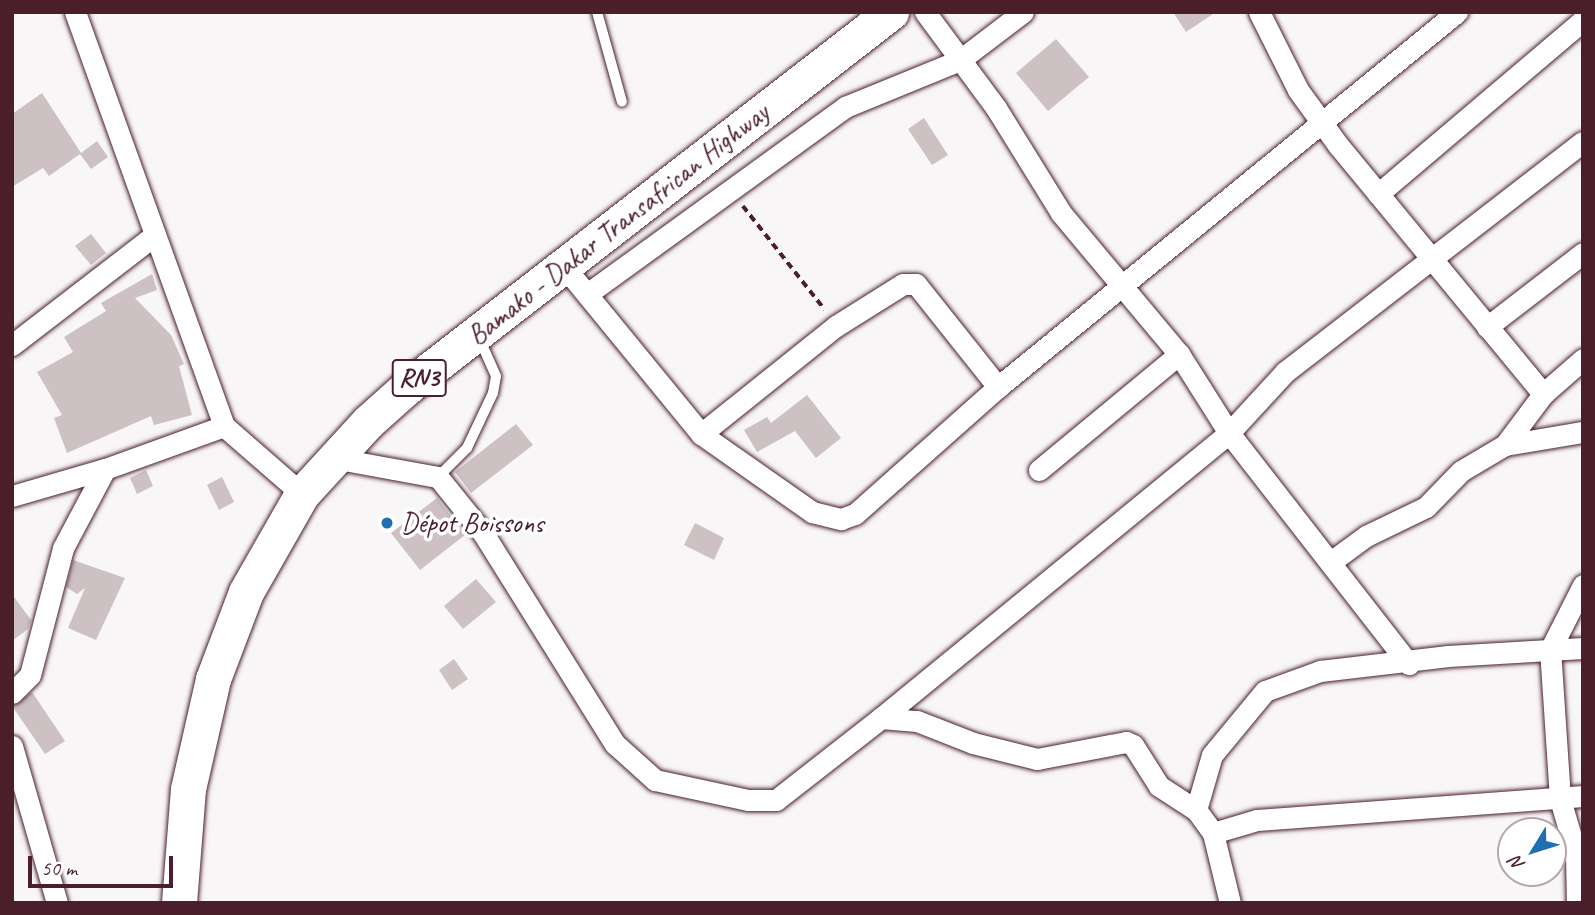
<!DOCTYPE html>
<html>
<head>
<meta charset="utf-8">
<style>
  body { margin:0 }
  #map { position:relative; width:1595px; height:915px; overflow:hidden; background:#f8f6f7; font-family:Caveat,sans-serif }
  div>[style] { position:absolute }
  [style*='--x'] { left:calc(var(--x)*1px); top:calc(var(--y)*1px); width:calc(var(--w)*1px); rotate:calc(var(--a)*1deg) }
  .building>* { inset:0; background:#cdc1c4 }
  .path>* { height:3.5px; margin-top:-1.75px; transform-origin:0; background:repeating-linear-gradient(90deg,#4a1f2b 0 7px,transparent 0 12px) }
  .roads { filter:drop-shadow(0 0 2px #4a1f2b) drop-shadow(0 0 2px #4a1f2b) }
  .service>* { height:10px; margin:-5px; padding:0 5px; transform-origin:5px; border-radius:5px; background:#fff }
  .minor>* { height:21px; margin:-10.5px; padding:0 10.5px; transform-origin:10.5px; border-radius:10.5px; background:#fff }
  .trunk>* { height:35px; margin:-17.5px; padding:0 17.5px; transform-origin:17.5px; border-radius:17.5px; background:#fff }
  .dots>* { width:19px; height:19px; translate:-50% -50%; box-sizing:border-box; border:4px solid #fff; border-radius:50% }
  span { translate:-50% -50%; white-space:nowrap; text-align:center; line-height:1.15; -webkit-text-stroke:7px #fff; paint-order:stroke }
  .shield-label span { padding:2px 5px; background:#fff; border:2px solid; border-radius:5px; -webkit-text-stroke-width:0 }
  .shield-label { font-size:26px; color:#4a1f2b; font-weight:700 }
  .street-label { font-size:28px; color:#4a1f2b }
  .poi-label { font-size:28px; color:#4a1f2b }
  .left { translate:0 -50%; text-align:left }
  .frame { position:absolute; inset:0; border:14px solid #4a1f2b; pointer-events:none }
  .north { position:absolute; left:1497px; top:817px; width:70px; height:70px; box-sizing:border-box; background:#fff; border:2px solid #b7a5aa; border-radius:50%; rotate:232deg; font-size:19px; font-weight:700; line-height:28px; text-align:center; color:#4a1f2b }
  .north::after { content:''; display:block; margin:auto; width:24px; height:32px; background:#1f6fb2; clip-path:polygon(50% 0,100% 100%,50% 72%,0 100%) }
  .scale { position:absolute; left:28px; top:856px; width:145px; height:32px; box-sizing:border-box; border:4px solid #4a1f2b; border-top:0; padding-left:9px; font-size:21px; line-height:24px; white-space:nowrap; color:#4a1f2b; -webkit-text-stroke:5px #fff; paint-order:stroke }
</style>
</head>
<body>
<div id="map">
  <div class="building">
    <i style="clip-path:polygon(1173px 12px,1216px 12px,1186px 32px)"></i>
    <i style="clip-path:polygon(1056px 39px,1089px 77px,1048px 111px,1016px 73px)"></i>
    <i style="clip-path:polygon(42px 93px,81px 153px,97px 141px,108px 157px,91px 169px,80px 154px,49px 176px,43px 168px,12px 187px,12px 114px)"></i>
    <i style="clip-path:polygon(924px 118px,948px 155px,932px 165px,908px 129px)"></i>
    <i style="clip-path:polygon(91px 234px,106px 253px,91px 265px,75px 246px)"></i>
    <i style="clip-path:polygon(152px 274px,157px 290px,135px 298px,171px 335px,184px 364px,179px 366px,192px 415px,154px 425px,151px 416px,67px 453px,54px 418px,62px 415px,37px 372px,73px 352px,64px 337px,106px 311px,101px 303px)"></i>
    <i style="clip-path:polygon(807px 395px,841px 438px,816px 458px,795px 431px,757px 452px,744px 430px,767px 417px,771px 423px)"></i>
    <i style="clip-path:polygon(516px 424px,533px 445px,471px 493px,455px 472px)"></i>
    <i style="clip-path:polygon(146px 470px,153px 486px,137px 494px,130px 478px)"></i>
    <i style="clip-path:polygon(222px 477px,234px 502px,219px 510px,207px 485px)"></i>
    <i style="clip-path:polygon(437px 498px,465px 535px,420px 570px,391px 533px)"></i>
    <i style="clip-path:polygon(695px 523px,724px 538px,714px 560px,684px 545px)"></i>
    <i style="clip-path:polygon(73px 560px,125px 578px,96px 640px,68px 628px,85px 588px,77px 594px,66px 587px)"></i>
    <i style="clip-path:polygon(476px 579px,496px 602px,463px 629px,444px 606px)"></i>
    <i style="clip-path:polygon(12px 594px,31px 620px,28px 629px,12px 641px)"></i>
    <i style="clip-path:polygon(454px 659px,468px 679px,452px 690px,439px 670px)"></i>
    <i style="clip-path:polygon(32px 692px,65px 741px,45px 754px,12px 706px)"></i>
  </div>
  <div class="path">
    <i style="--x:743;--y:206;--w:132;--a:51.7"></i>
  </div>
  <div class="roads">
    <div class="service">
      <i style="--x:597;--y:12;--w:93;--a:74.5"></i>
      <i style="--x:438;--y:477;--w:41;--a:-45"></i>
      <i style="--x:467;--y:448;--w:61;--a:-64.7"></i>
      <i style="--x:493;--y:393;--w:17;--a:-80"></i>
      <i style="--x:496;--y:376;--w:42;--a:-114.1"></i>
    </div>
    <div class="minor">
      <i style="--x:75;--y:12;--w:440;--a:70.2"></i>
      <i style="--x:224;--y:426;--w:103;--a:41.1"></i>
      <i style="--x:925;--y:12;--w:119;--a:53.5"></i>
      <i style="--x:996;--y:108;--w:123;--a:58.2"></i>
      <i style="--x:1061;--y:213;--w:184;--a:50.1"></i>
      <i style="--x:1179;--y:354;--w:93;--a:57.7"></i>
      <i style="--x:1229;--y:433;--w:293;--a:52.1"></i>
      <i style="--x:1259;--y:12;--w:87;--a:63.4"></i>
      <i style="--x:1298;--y:90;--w:68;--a:54"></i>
      <i style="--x:1338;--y:145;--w:323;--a:50.5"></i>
      <i style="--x:1378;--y:194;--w:269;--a:-40.3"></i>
      <i style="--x:562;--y:264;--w:220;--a:50.7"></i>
      <i style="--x:701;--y:434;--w:136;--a:35.1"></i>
      <i style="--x:812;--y:512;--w:30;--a:14"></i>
      <i style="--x:841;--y:519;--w:15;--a:-20"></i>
      <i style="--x:855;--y:514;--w:191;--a:-41.6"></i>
      <i style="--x:998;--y:387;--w:593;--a:-39.25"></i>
      <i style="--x:587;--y:294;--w:319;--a:-35.9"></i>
      <i style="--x:845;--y:107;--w:124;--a:-22.2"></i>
      <i style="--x:960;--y:60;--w:79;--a:-37.3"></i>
      <i style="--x:1487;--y:327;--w:121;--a:-37.6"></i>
      <i style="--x:12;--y:345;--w:180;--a:-37.6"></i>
      <i style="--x:701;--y:434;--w:173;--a:-38.7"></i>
      <i style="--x:836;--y:326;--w:79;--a:-32.1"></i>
      <i style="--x:903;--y:284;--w:13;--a:0"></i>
      <i style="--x:916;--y:284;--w:132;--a:51.5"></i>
      <i style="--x:1505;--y:445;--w:64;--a:-53.3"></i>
      <i style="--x:1543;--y:394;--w:53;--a:-41.2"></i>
      <i style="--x:333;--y:458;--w:107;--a:10.3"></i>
      <i style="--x:438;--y:477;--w:72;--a:51.2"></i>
      <i style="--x:483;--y:533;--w:249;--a:58"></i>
      <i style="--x:615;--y:744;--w:54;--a:42"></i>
      <i style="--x:655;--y:780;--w:95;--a:12.1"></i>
      <i style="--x:748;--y:800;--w:28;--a:0"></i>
      <i style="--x:776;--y:800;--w:133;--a:-38"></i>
      <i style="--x:881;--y:718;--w:36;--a:5"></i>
      <i style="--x:917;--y:721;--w:60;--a:21.4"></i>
      <i style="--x:973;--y:743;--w:66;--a:14"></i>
      <i style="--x:1037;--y:759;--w:91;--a:-10.8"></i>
      <i style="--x:1126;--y:742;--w:8;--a:23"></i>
      <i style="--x:1133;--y:745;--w:49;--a:57.6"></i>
      <i style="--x:1159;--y:786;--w:44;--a:33"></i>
      <i style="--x:1039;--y:470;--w:182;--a:-39.6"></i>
      <i style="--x:12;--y:496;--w:97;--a:-16.2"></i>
      <i style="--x:105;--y:469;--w:127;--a:-19.9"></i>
      <i style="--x:1332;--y:561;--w:42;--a:-36.3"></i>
      <i style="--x:1366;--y:536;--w:67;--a:-25.8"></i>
      <i style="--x:1426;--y:507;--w:50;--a:-45.8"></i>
      <i style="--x:1461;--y:471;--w:51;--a:-30.6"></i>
      <i style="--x:1505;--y:445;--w:79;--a:-9.5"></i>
      <i style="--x:12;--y:693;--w:25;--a:-45"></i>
      <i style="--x:30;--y:675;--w:131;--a:-75.4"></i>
      <i style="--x:63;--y:548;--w:89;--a:-62"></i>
      <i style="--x:881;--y:718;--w:450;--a:-39.3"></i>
      <i style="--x:1229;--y:433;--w:83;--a:-47.4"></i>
      <i style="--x:1285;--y:372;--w:376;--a:-37.7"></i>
      <i style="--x:12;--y:746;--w:163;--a:74"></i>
      <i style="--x:1213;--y:833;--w:46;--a:-16.5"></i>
      <i style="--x:1257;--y:820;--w:327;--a:-4.2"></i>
      <i style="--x:1230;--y:903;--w:72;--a:-103.7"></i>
      <i style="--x:1213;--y:833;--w:29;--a:-126"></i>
      <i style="--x:1196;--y:810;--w:57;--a:-73.8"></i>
      <i style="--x:1212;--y:755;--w:83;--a:-50.4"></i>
      <i style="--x:1265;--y:691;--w:59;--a:-20"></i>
      <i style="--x:1320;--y:671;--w:129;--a:-6.7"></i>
      <i style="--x:1448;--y:656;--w:135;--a:-3.4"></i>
      <i style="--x:1577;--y:903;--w:49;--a:-91.2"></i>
      <i style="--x:1576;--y:854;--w:57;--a:-106.2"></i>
      <i style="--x:1560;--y:799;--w:149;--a:-93.8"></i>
      <i style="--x:1550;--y:650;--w:73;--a:-63.1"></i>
    </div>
    <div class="trunk">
      <i style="--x:179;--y:903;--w:114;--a:-85.5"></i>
      <i style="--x:188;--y:789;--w:113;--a:-77.2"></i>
      <i style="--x:213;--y:679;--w:93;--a:-69.2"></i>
      <i style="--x:246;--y:592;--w:113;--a:-60.3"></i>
      <i style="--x:302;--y:494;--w:98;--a:-47.5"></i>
      <i style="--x:368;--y:422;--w:51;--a:-41.8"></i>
      <i style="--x:406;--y:388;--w:614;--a:-37.78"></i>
    </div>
  </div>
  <div class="dots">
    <i style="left:387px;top:523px;background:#1f6fb2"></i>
  </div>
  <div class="shield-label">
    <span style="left:419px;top:378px">RN3</span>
  </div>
  <div class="street-label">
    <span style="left:618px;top:224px;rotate:-38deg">Bamako - Dakar Transafrican Highway</span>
  </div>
  <div class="poi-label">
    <span class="left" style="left:401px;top:523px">Dépot Boissons</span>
  </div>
  <div class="frame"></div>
  <div class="north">N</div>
  <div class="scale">50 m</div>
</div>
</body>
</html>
